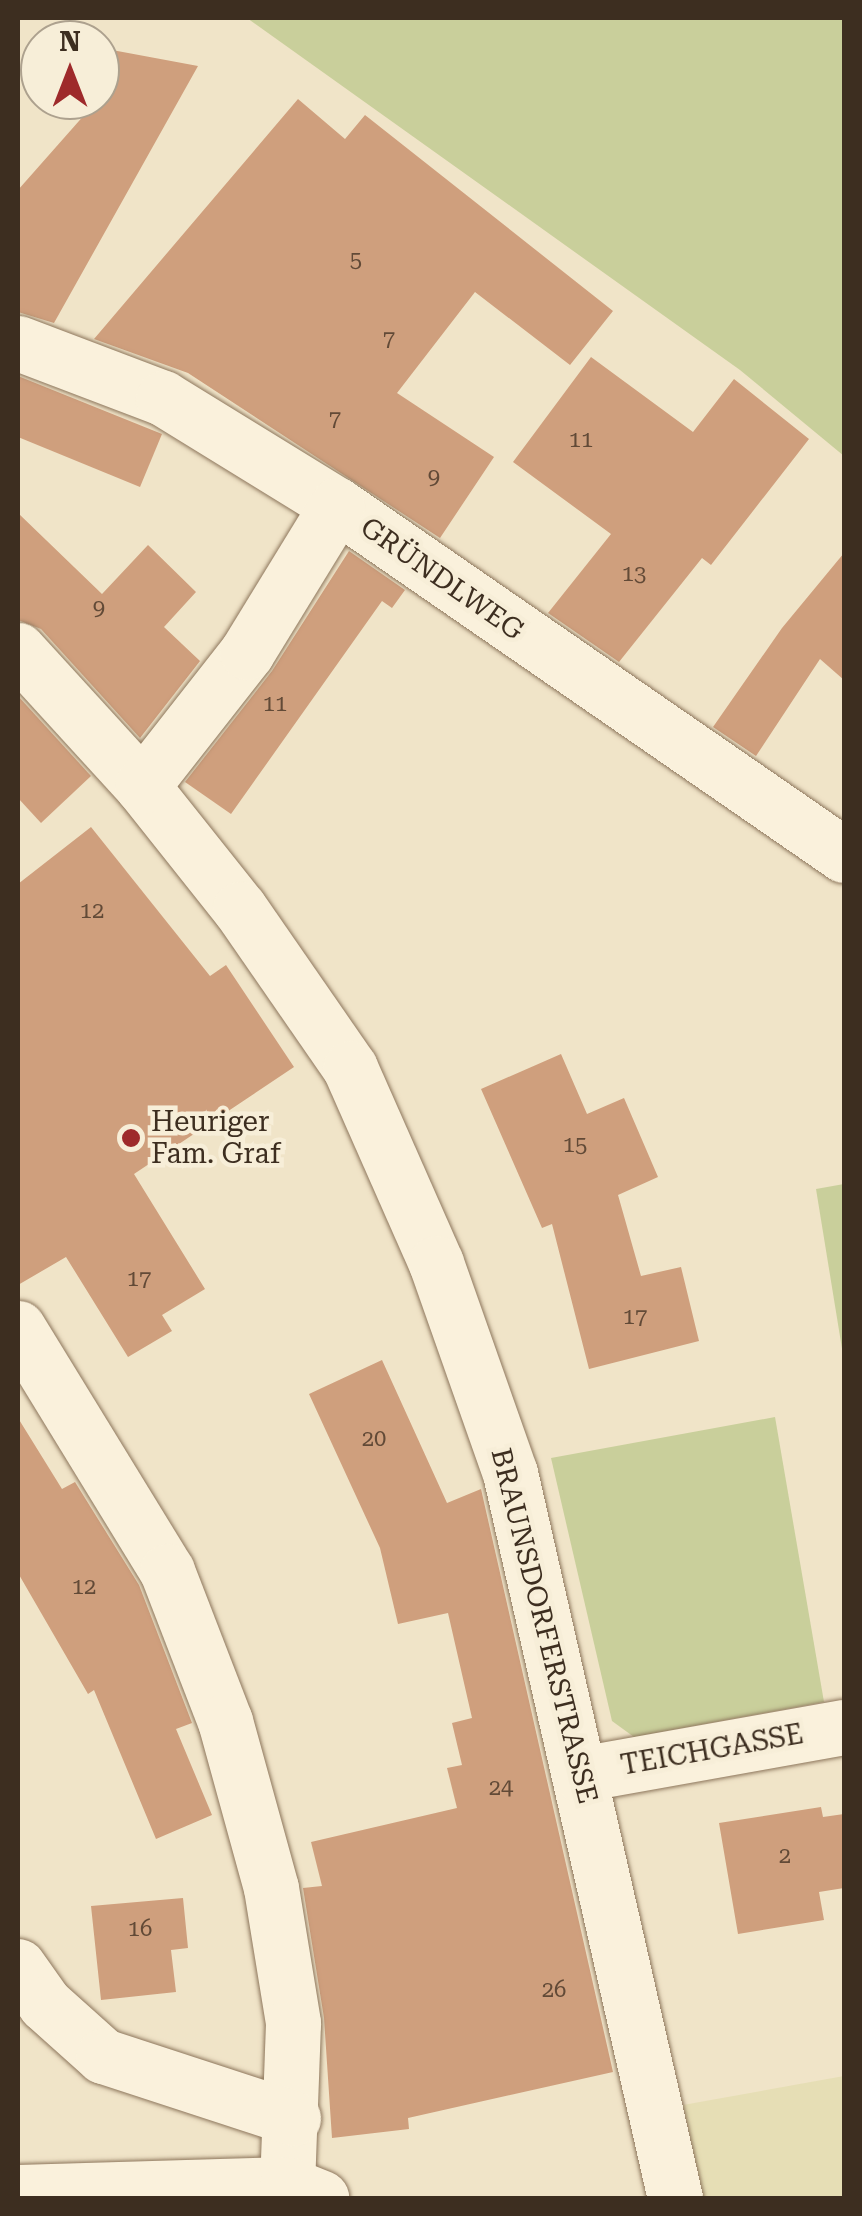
<!DOCTYPE html>
<html>
<head>
<meta charset="utf-8">
<style>
  body { margin:0 }
  #map { position:relative; width:862px; height:2216px; overflow:hidden; background:#f0e4c8; font-family:"Roboto Serif",serif }
  div>[style] { position:absolute }
  [style*='--x'] { left:calc(var(--x)*1px); top:calc(var(--y)*1px); width:calc(var(--w)*1px); rotate:calc(var(--a)*1deg) }
  .farmland>* { inset:0; background:#e6deb5 }
  .green>* { inset:0; background:#c9cf9b }
  .building>* { inset:0; background:#cf9f7d }
  .roads { filter:drop-shadow(0 0 2px #8d765c) drop-shadow(0 0 2px #8d765c) }
  .minor>* { height:55px; margin:-27.5px; padding:0 27.5px; transform-origin:27.5px; border-radius:27.5px; background:#faf1dc }
  .dots>* { width:28px; height:28px; translate:-50% -50%; box-sizing:border-box; border:5px solid #f7eed8; border-radius:50% }
  span { translate:-50% -50%; white-space:nowrap; text-align:center; line-height:1.15; -webkit-text-stroke:9px #f7eed8; paint-order:stroke }
  .number-label { font-size:22px; color:#624a37 }
  .number-label span { -webkit-text-stroke-width:0 }
  .street-label { font-size:28px; color:#3d2e20 }
  .poi-label { font-size:28px; color:#3d2e20 }
  .left { translate:0 -50%; text-align:left }
  .frame { position:absolute; inset:0; border:20px solid #3d2e20; pointer-events:none }
  .north { position:absolute; left:20px; top:20px; width:100px; height:100px; box-sizing:border-box; background:#f7eed8; border:2px solid #ada18e; border-radius:50%; rotate:0deg; font-size:28px; font-weight:700; line-height:40px; text-align:center; color:#3d2e20 }
  .north::after { content:''; display:block; margin:auto; width:35px; height:45px; background:#9e2a2b; clip-path:polygon(50% 0,100% 100%,50% 72%,0 100%) }
</style>
</head>
<body>
<div id="map">
  <div class="farmland">
    <i style="clip-path:polygon(844px 2076px,844px 2198px,703px 2198px,683px 2105px)"></i>
  </div>
  <div class="green">
    <i style="clip-path:polygon(247px 18px,844px 18px,844px 456px,740px 370px)"></i>
    <i style="clip-path:polygon(844px 1184px,844px 1361px,816px 1189px)"></i>
    <i style="clip-path:polygon(775px 1417px,824px 1702px,634px 1737px,612px 1721px,551px 1458px)"></i>
  </div>
  <div class="building">
    <i style="clip-path:polygon(112px 50px,198px 66px,54px 323px,18px 312px,18px 190px,109px 87px)"></i>
    <i style="clip-path:polygon(298px 99px,345px 139px,365px 115px,613px 311px,570px 365px,475px 292px,397px 393px,494px 457px,440px 538px,188px 373px,94px 339px)"></i>
    <i style="clip-path:polygon(591px 357px,693px 432px,734px 379px,809px 439px,711px 565px,702px 558px,619px 662px,548px 613px,611px 534px,513px 462px)"></i>
    <i style="clip-path:polygon(18px 376px,162px 434px,140px 487px,18px 437px)"></i>
    <i style="clip-path:polygon(18px 513px,102px 594px,148px 545px,196px 592px,164px 627px,200px 661px,140px 738px,41px 629px,18px 620px)"></i>
    <i style="clip-path:polygon(349px 551px,405px 590px,392px 608px,382px 601px,231px 814px,185px 782px,272px 671px)"></i>
    <i style="clip-path:polygon(844px 553px,844px 680px,820px 659px,756px 756px,713px 727px,782px 628px)"></i>
    <i style="clip-path:polygon(18px 696px,91px 776px,41px 823px,18px 798px)"></i>
    <i style="clip-path:polygon(91px 827px,210px 976px,226px 965px,294px 1067px,134px 1174px,205px 1289px,162px 1315px,172px 1331px,128px 1357px,66px 1257px,18px 1285px,18px 884px)"></i>
    <i style="clip-path:polygon(561px 1054px,587px 1114px,624px 1098px,658px 1177px,618px 1195px,641px 1276px,681px 1267px,699px 1341px,589px 1369px,552px 1224px,542px 1228px,481px 1089px)"></i>
    <i style="clip-path:polygon(382px 1360px,447px 1503px,481px 1489px,613px 2072px,408px 2118px,409px 2129px,332px 2138px,324px 2018px,303px 1888px,322px 1886px,311px 1842px,457px 1808px,447px 1768px,462px 1765px,452px 1723px,472px 1718px,448px 1613px,398px 1624px,380px 1548px,309px 1394px)"></i>
    <i style="clip-path:polygon(18px 1418px,62px 1489px,75px 1482px,139px 1585px,192px 1723px,176px 1729px,212px 1815px,156px 1839px,94px 1690px,88px 1694px,18px 1573px)"></i>
    <i style="clip-path:polygon(821px 1807px,823px 1817px,844px 1814px,844px 1888px,819px 1892px,824px 1920px,738px 1934px,719px 1823px)"></i>
    <i style="clip-path:polygon(183px 1898px,188px 1948px,171px 1950px,176px 1992px,101px 2000px,91px 1906px)"></i>
  </div>
  <div class="roads">
    <div class="minor">
      <i style="--x:18;--y:343;--w:155;--a:20.8"></i>
      <i style="--x:163;--y:398;--w:204;--a:31.6"></i>
      <i style="--x:337;--y:505;--w:616;--a:34.62"></i>
      <i style="--x:18;--y:650;--w:184;--a:47.6"></i>
      <i style="--x:142;--y:786;--w:157;--a:51.5"></i>
      <i style="--x:240;--y:909;--w:193;--a:55.3"></i>
      <i style="--x:350;--y:1068;--w:213;--a:66.2"></i>
      <i style="--x:436;--y:1263;--w:223;--a:70.6"></i>
      <i style="--x:510;--y:1473;--w:744;--a:77.18"></i>
      <i style="--x:142;--y:786;--w:170;--a:-51.9"></i>
      <i style="--x:247;--y:652;--w:172;--a:-58.5"></i>
      <i style="--x:18;--y:1328;--w:285;--a:58.5"></i>
      <i style="--x:167;--y:1571;--w:161;--a:68.9"></i>
      <i style="--x:225;--y:1721;--w:173;--a:74.6"></i>
      <i style="--x:271;--y:1888;--w:137;--a:80.7"></i>
      <i style="--x:293;--y:2023;--w:161;--a:92.1"></i>
      <i style="--x:580;--y:1774;--w:268;--a:-10.1"></i>
      <i style="--x:18;--y:1966;--w:47;--a:54.6"></i>
      <i style="--x:45;--y:2004;--w:78;--a:41.9"></i>
      <i style="--x:103;--y:2056;--w:200;--a:18.1"></i>
      <i style="--x:18;--y:2192;--w:269;--a:-1.7"></i>
      <i style="--x:287;--y:2184;--w:37;--a:22"></i>
    </div>
  </div>
  <div class="dots">
    <i style="left:131px;top:1138px;background:#9e2a2b"></i>
  </div>
  <div class="number-label">
    <span style="left:356px;top:260px">5</span>
    <span style="left:389px;top:339px">7</span>
    <span style="left:335px;top:419px">7</span>
    <span style="left:581px;top:440px">11</span>
    <span style="left:434px;top:477px">9</span>
    <span style="left:634px;top:574px">13</span>
    <span style="left:99px;top:608px">9</span>
    <span style="left:275px;top:704px">11</span>
    <span style="left:92px;top:911px">12</span>
    <span style="left:575px;top:1145px">15</span>
    <span style="left:139px;top:1279px">17</span>
    <span style="left:635px;top:1317px">17</span>
    <span style="left:374px;top:1439px">20</span>
    <span style="left:84px;top:1587px">12</span>
    <span style="left:501px;top:1788px">24</span>
    <span style="left:785px;top:1856px">2</span>
    <span style="left:140px;top:1929px">16</span>
    <span style="left:554px;top:1990px">26</span>
  </div>
  <div class="street-label">
    <span style="left:442px;top:579px;rotate:35deg">GRÜNDLWEG</span>
    <span style="left:544px;top:1626px;rotate:76deg">BRAUNSDORFERSTRASSE</span>
    <span style="left:712px;top:1750px;rotate:-10deg">TEICHGASSE</span>
  </div>
  <div class="poi-label">
    <span class="left" style="left:151px;top:1138px">Heuriger<br>Fam. Graf</span>
  </div>
  <div class="frame"></div>
  <div class="north">N</div>
</div>
</body>
</html>
